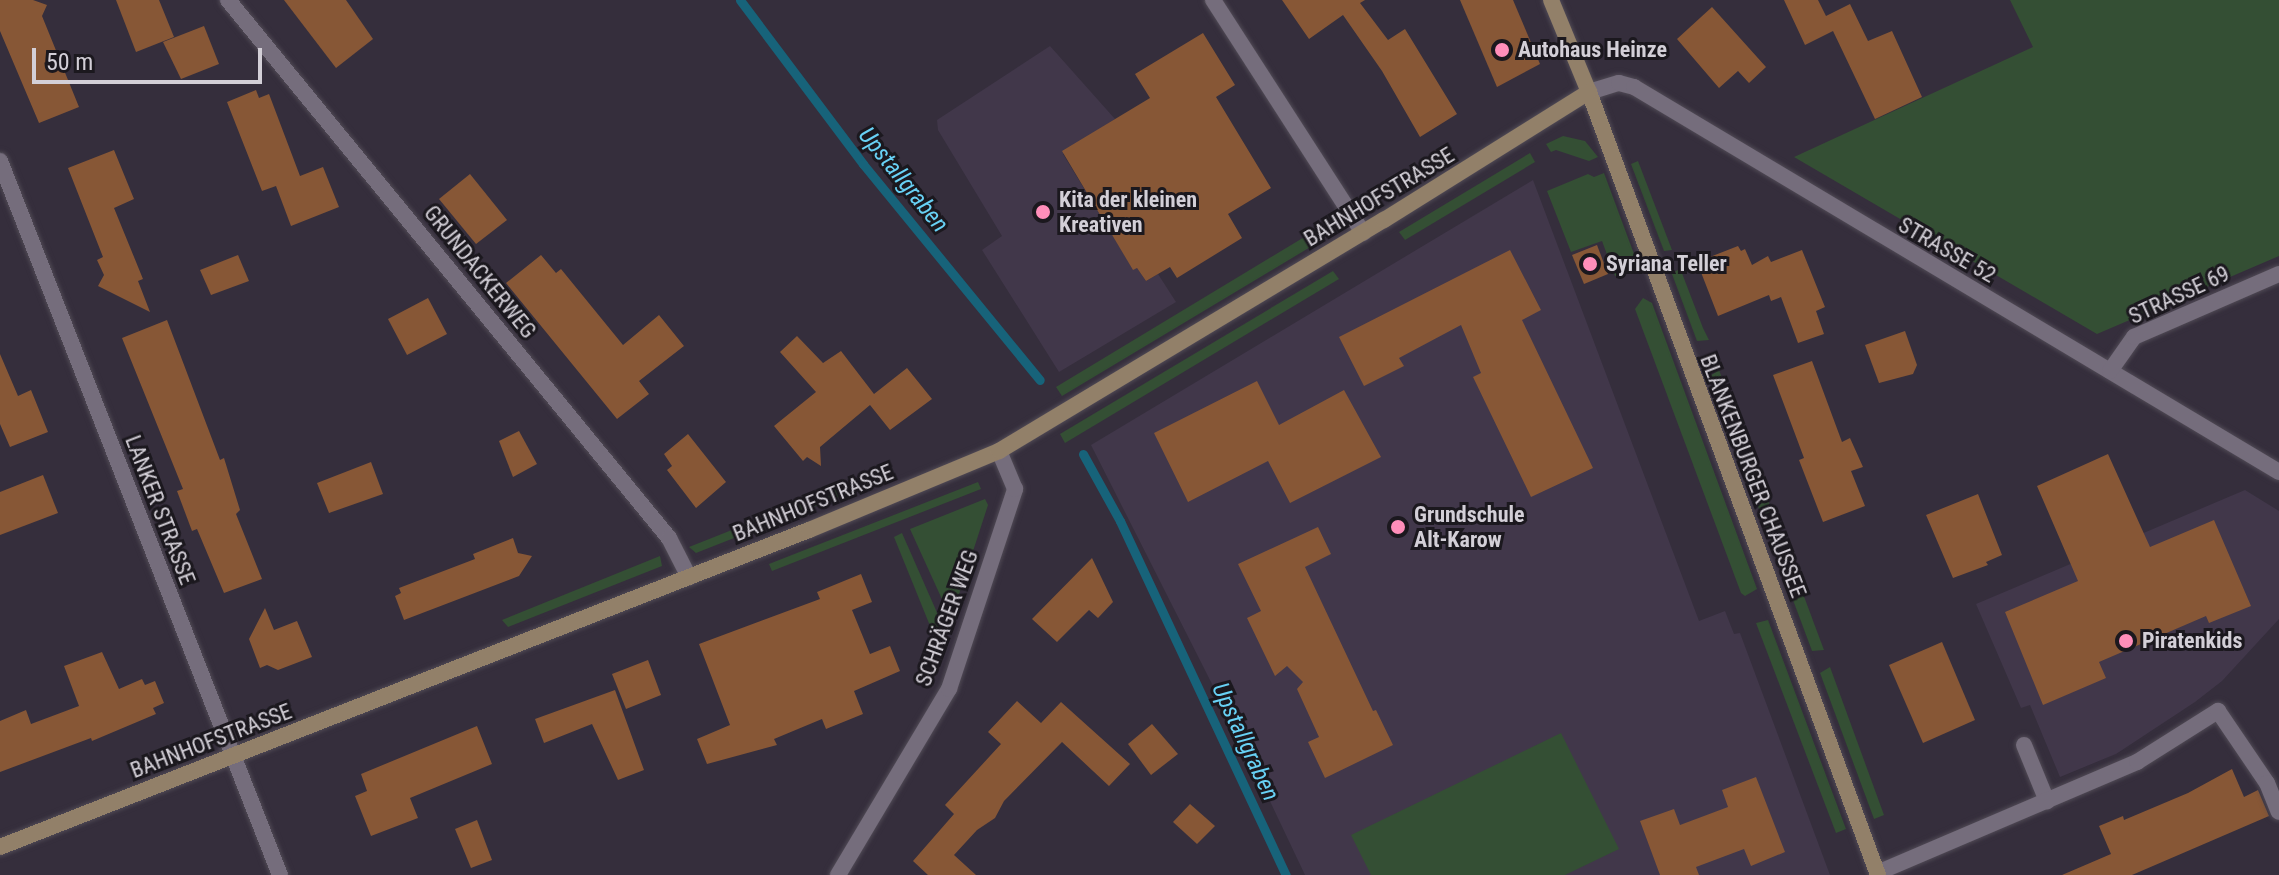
<!DOCTYPE html>
<html>
<head>
<meta charset="utf-8">
<style>
  body { margin:0 }
  #map { position:relative; width:2279px; height:875px; overflow:hidden; background:#352e3c; font-family:"Roboto Condensed",sans-serif }
  div>[style] { position:absolute }
  [style*='--x'] { left:calc(var(--x)*1px); top:calc(var(--y)*1px); width:calc(var(--w)*1px); rotate:calc(var(--a)*1deg) }
  .built>* { inset:0; background:#41374a }
  .green>* { inset:0; background:#344f34 }
  .stream>* { height:9px; margin:-4.5px; padding:0 4.5px; transform-origin:4.5px; border-radius:4.5px; background:#17637a }
  .building>* { inset:0; background:#875736 }
  .roads { filter:drop-shadow(0 0 2px #504a55) drop-shadow(0 0 2px #504a55) }
  .service>* { height:16px; margin:-8px; padding:0 8px; transform-origin:8px; border-radius:8px; background:#756d7c }
  .minor>* { height:16px; margin:-8px; padding:0 8px; transform-origin:8px; border-radius:8px; background:#756d7c }
  .secondary>* { height:16px; margin:-8px; padding:0 8px; transform-origin:8px; border-radius:8px; background:#928069 }
  .dots>* { width:22px; height:22px; translate:-50% -50%; box-sizing:border-box; border:4px solid #1b181e; border-radius:50% }
  span { translate:-50% -50%; white-space:nowrap; text-align:center; line-height:1.15; -webkit-text-stroke:6px #1b181e; paint-order:stroke }
  .poi-label { font-size:22px; color:#d3cfd7; font-weight:700 }
  .left { translate:0 -50%; text-align:left }
  .street-label { font-size:22px; color:#d3cfd7 }
  .water-label { font-size:24px; color:#68d1f5; font-style:italic }
  .scale { position:absolute; left:32px; top:48px; width:230px; height:36px; box-sizing:border-box; border:4px solid #d3cfd7; border-top:0; padding-left:10px; font-size:24px; line-height:28px; white-space:nowrap; color:#d3cfd7; -webkit-text-stroke:6px #1b181e; paint-order:stroke }
</style>
</head>
<body>
<div id="map">
  <div class="built">
    <i style="clip-path:polygon(1050px 46px,1115px 119px,1063px 154px,1133px 269px,1137px 268px,1146px 281px,1158px 274px,1176px 302px,1059px 372px,982px 250px,1002px 236px,938px 130px,937px 120px)"></i>
    <i style="clip-path:polygon(1533px 180px,1699px 621px,1725px 611px,1734px 634px,1740px 633px,1830px 875px,1305px 875px,1250px 759px,1091px 445px)"></i>
    <i style="clip-path:polygon(2245px 490px,2279px 511px,2279px 619px,2222px 681px,2195px 702px,2116px 754px,2060px 777px,2030px 705px,2021px 708px,1976px 604px)"></i>
  </div>
  <div class="green">
    <i style="clip-path:polygon(2010px 0,2279px 0,2279px 256px,2097px 334px,1794px 157px,2033px 47px)"></i>
    <i style="clip-path:polygon(1563px 136px,1585px 141px,1598px 157px,1589px 161px,1556px 150px,1551px 152px,1546px 144px)"></i>
    <i style="clip-path:polygon(1530px 153px,1535px 162px,1405px 240px,1399px 232px)"></i>
    <i style="clip-path:polygon(1638px 161px,1672px 250px,1664px 251px,1631px 164px)"></i>
    <i style="clip-path:polygon(1604px 173px,1637px 262px,1631px 270px,1615px 276px,1602px 241px,1571px 252px,1547px 191px,1588px 174px,1594px 177px)"></i>
    <i style="clip-path:polygon(1311px 233px,1317px 243px,1062px 396px,1056px 387px)"></i>
    <i style="clip-path:polygon(1680px 268px,1703px 328px,1709px 340px,1697px 341px,1672px 274px)"></i>
    <i style="clip-path:polygon(1333px 271px,1339px 279px,1065px 443px,1060px 434px)"></i>
    <i style="clip-path:polygon(1643px 298px,1652px 303px,1757px 589px,1745px 596px,1741px 593px,1635px 309px)"></i>
    <i style="clip-path:polygon(1719px 370px,1753px 459px,1742px 461px,1710px 376px)"></i>
    <i style="clip-path:polygon(860px 479px,862px 488px,696px 553px,689px 547px)"></i>
    <i style="clip-path:polygon(978px 482px,981px 489px,772px 571px,769px 564px)"></i>
    <i style="clip-path:polygon(1766px 495px,1824px 650px,1812px 651px,1756px 501px)"></i>
    <i style="clip-path:polygon(985px 499px,988px 505px,951px 619px,910px 529px)"></i>
    <i style="clip-path:polygon(902px 533px,946px 633px,937px 643px,894px 537px)"></i>
    <i style="clip-path:polygon(660px 556px,662px 566px,508px 627px,502px 620px)"></i>
    <i style="clip-path:polygon(1768px 620px,1846px 829px,1836px 833px,1756px 623px)"></i>
    <i style="clip-path:polygon(1830px 667px,1884px 815px,1874px 819px,1820px 673px)"></i>
    <i style="clip-path:polygon(1561px 733px,1619px 849px,1565px 875px,1371px 875px,1351px 835px)"></i>
  </div>
  <div class="stream">
    <i style="--x:740;--y:0;--w:205;--a:53.1"></i>
    <i style="--x:863;--y:164;--w:279;--a:50.7"></i>
    <i style="--x:1083;--y:454;--w:77;--a:61.1"></i>
    <i style="--x:1120;--y:521;--w:391;--a:64.9"></i>
  </div>
  <div class="building">
    <i style="clip-path:polygon(0 0,33px 0,47px 5px,42px 16px,79px 107px,39px 123px,0 31px)"></i>
    <i style="clip-path:polygon(116px 0,159px 0,174px 37px,136px 52px)"></i>
    <i style="clip-path:polygon(284px 0,346px 0,373px 39px,336px 68px)"></i>
    <i style="clip-path:polygon(1282px 0,1365px 0,1360px 3px,1388px 40px,1405px 29px,1457px 114px,1420px 137px,1382px 71px,1343px 15px,1309px 39px)"></i>
    <i style="clip-path:polygon(1460px 0,1513px 0,1540px 64px,1497px 87px)"></i>
    <i style="clip-path:polygon(1784px 0,1818px 0,1826px 16px,1850px 4px,1868px 41px,1892px 31px,1922px 97px,1875px 119px,1833px 31px,1805px 45px)"></i>
    <i style="clip-path:polygon(1712px 7px,1766px 67px,1749px 83px,1738px 71px,1719px 88px,1677px 39px)"></i>
    <i style="clip-path:polygon(204px 26px,219px 64px,181px 79px,163px 42px)"></i>
    <i style="clip-path:polygon(1203px 33px,1235px 85px,1216px 97px,1271px 188px,1228px 214px,1242px 238px,1177px 278px,1170px 267px,1146px 281px,1137px 268px,1133px 270px,1062px 151px,1150px 98px,1135px 74px)"></i>
    <i style="clip-path:polygon(256px 90px,259px 98px,269px 94px,300px 176px,323px 167px,339px 207px,291px 226px,276px 186px,262px 191px,227px 102px)"></i>
    <i style="clip-path:polygon(114px 150px,134px 199px,114px 208px,143px 279px,138px 281px,150px 312px,98px 286px,104px 275px,97px 260px,103px 257px,68px 168px)"></i>
    <i style="clip-path:polygon(470px 174px,507px 220px,476px 244px,439px 199px)"></i>
    <i style="clip-path:polygon(1597px 245px,1608px 274px,1584px 284px,1572px 255px)"></i>
    <i style="clip-path:polygon(1738px 246px,1741px 251px,1745px 249px,1752px 265px,1768px 256px,1771px 262px,1802px 250px,1825px 307px,1816px 311px,1824px 334px,1798px 343px,1781px 297px,1771px 301px,1769px 295px,1718px 316px,1697px 262px)"></i>
    <i style="clip-path:polygon(1510px 250px,1541px 310px,1522px 320px,1593px 468px,1531px 497px,1473px 377px,1481px 373px,1461px 325px,1399px 358px,1404px 366px,1364px 386px,1339px 337px)"></i>
    <i style="clip-path:polygon(238px 255px,249px 281px,211px 295px,200px 270px)"></i>
    <i style="clip-path:polygon(541px 255px,556px 273px,561px 269px,623px 345px,659px 315px,684px 346px,639px 381px,649px 394px,617px 419px,506px 283px)"></i>
    <i style="clip-path:polygon(428px 298px,447px 334px,407px 355px,388px 319px)"></i>
    <i style="clip-path:polygon(167px 320px,220px 460px,224px 458px,240px 510px,236px 514px,262px 579px,224px 593px,197px 529px,192px 531px,177px 491px,183px 489px,122px 338px)"></i>
    <i style="clip-path:polygon(1905px 331px,1917px 365px,1913px 374px,1879px 383px,1865px 345px)"></i>
    <i style="clip-path:polygon(797px 336px,823px 363px,841px 351px,874px 394px,907px 368px,932px 399px,890px 430px,870px 405px,820px 447px,821px 466px,807px 457px,803px 461px,774px 426px,816px 392px,780px 352px)"></i>
    <i style="clip-path:polygon(0 354px,18px 396px,31px 390px,48px 432px,10px 447px,0 424px)"></i>
    <i style="clip-path:polygon(1812px 361px,1842px 442px,1850px 438px,1863px 467px,1851px 471px,1865px 506px,1823px 522px,1799px 460px,1804px 458px,1773px 375px)"></i>
    <i style="clip-path:polygon(1257px 381px,1279px 425px,1344px 390px,1381px 457px,1290px 503px,1268px 461px,1188px 502px,1154px 433px)"></i>
    <i style="clip-path:polygon(519px 431px,537px 464px,513px 477px,499px 441px)"></i>
    <i style="clip-path:polygon(688px 434px,726px 482px,696px 508px,667px 470px,672px 466px,664px 454px)"></i>
    <i style="clip-path:polygon(2108px 454px,2150px 547px,2214px 520px,2251px 606px,2209px 623px,2206px 616px,2099px 662px,2106px 678px,2043px 705px,2005px 612px,2078px 581px,2037px 486px)"></i>
    <i style="clip-path:polygon(371px 462px,383px 494px,329px 513px,317px 483px)"></i>
    <i style="clip-path:polygon(43px 475px,58px 513px,0 535px,0 492px)"></i>
    <i style="clip-path:polygon(1978px 494px,2002px 555px,1986px 562px,1988px 565px,1953px 578px,1926px 515px)"></i>
    <i style="clip-path:polygon(1318px 527px,1331px 554px,1305px 567px,1373px 711px,1376px 710px,1393px 745px,1325px 778px,1308px 742px,1319px 737px,1297px 689px,1303px 682px,1287px 666px,1275px 676px,1247px 618px,1261px 611px,1238px 564px)"></i>
    <i style="clip-path:polygon(513px 538px,518px 553px,532px 556px,519px 576px,404px 620px,395px 596px,401px 593px,399px 588px,475px 559px,473px 554px)"></i>
    <i style="clip-path:polygon(1092px 558px,1113px 602px,1098px 618px,1089px 610px,1057px 642px,1032px 619px)"></i>
    <i style="clip-path:polygon(861px 574px,872px 602px,852px 610px,870px 654px,890px 646px,900px 671px,854px 691px,863px 714px,826px 729px,822px 719px,774px 739px,777px 745px,707px 764px,697px 739px,730px 725px,699px 644px,820px 599px,817px 592px)"></i>
    <i style="clip-path:polygon(265px 608px,274px 630px,297px 621px,312px 657px,278px 670px,267px 665px,260px 668px,249px 639px)"></i>
    <i style="clip-path:polygon(1942px 642px,1975px 720px,1923px 743px,1889px 665px)"></i>
    <i style="clip-path:polygon(102px 652px,119px 689px,142px 679px,145px 685px,155px 681px,164px 703px,153px 708px,156px 714px,92px 741px,91px 738px,0 772px,0 721px,26px 710px,31px 724px,79px 706px,64px 666px)"></i>
    <i style="clip-path:polygon(648px 660px,661px 695px,626px 709px,612px 674px)"></i>
    <i style="clip-path:polygon(615px 690px,644px 770px,618px 780px,592px 724px,544px 743px,535px 719px)"></i>
    <i style="clip-path:polygon(1017px 701px,1041px 723px,1061px 702px,1130px 764px,1109px 786px,1062px 742px,1004px 801px,995px 818px,977px 830px,954px 855px,976px 875px,928px 875px,913px 861px,954px 814px,945px 805px,1001px 744px,988px 732px)"></i>
    <i style="clip-path:polygon(1152px 724px,1178px 754px,1151px 775px,1128px 744px)"></i>
    <i style="clip-path:polygon(477px 726px,492px 764px,410px 798px,418px 818px,371px 836px,355px 796px,367px 791px,361px 774px)"></i>
    <i style="clip-path:polygon(2232px 769px,2244px 797px,2258px 790px,2269px 816px,2132px 875px,2062px 875px,2111px 854px,2099px 826px,2123px 816px,2124px 820px,2188px 793px)"></i>
    <i style="clip-path:polygon(1756px 777px,1785px 852px,1751px 866px,1744px 849px,1696px 867px,1699px 875px,1660px 875px,1640px 821px,1674px 809px,1680px 825px,1728px 807px,1722px 790px)"></i>
    <i style="clip-path:polygon(1190px 804px,1215px 826px,1197px 844px,1173px 822px)"></i>
    <i style="clip-path:polygon(477px 820px,492px 860px,471px 868px,455px 829px)"></i>
  </div>
  <div class="roads">
    <div class="service">
      <i style="--x:1213;--y:0;--w:277;--a:57.2"></i>
      <i style="--x:2024;--y:745;--w:61;--a:67.7"></i>
      <i style="--x:1877;--y:873;--w:283;--a:-23.1"></i>
      <i style="--x:2137;--y:762;--w:96;--a:-32.2"></i>
      <i style="--x:2218;--y:711;--w:87;--a:55.8"></i>
      <i style="--x:2267;--y:783;--w:31;--a:68"></i>
    </div>
    <div class="minor">
      <i style="--x:228;--y:0;--w:696;--a:50.66"></i>
      <i style="--x:669;--y:538;--w:44;--a:62.9"></i>
      <i style="--x:1589;--y:92;--w:31;--a:-17"></i>
      <i style="--x:1619;--y:83;--w:16;--a:15"></i>
      <i style="--x:1634;--y:87;--w:751;--a:30.83"></i>
      <i style="--x:0;--y:161;--w:767;--a:68.59"></i>
      <i style="--x:2110;--y:371;--w:42;--a:-54.8"></i>
      <i style="--x:2134;--y:337;--w:158;--a:-23.5"></i>
      <i style="--x:838;--y:875;--w:217;--a:-59.2"></i>
      <i style="--x:949;--y:689;--w:211;--a:-71.7"></i>
      <i style="--x:1015;--y:489;--w:41;--a:-112.8"></i>
    </div>
    <div class="secondary">
      <i style="--x:1551;--y:0;--w:100;--a:67.6"></i>
      <i style="--x:1589;--y:92;--w:835;--a:69.74"></i>
      <i style="--x:0;--y:847;--w:869;--a:-21.4"></i>
      <i style="--x:809;--y:530;--w:206;--a:-22.6"></i>
      <i style="--x:999;--y:451;--w:449;--a:-31"></i>
      <i style="--x:1384;--y:220;--w:242;--a:-32"></i>
    </div>
  </div>
  <div class="dots">
    <i style="left:1502px;top:50px;background:#ff8eba"></i>
    <i style="left:1043px;top:212px;background:#ff8eba"></i>
    <i style="left:1590px;top:264px;background:#ff8eba"></i>
    <i style="left:1398px;top:527px;background:#ff8eba"></i>
    <i style="left:2126px;top:641px;background:#ff8eba"></i>
  </div>
  <div class="poi-label">
    <span class="left" style="left:1518px;top:50px">Autohaus Heinze</span>
    <span class="left" style="left:1059px;top:212px">Kita der kleinen<br>Kreativen</span>
    <span class="left" style="left:1606px;top:264px">Syriana Teller</span>
    <span class="left" style="left:1414px;top:527px">Grundschule<br>Alt-Karow</span>
    <span class="left" style="left:2142px;top:641px">Piratenkids</span>
  </div>
  <div class="street-label">
    <span style="left:1379px;top:197px;rotate:-31deg">BAHNHOFSTRASSE</span>
    <span style="left:1947px;top:250px;rotate:30deg">STRASSE 52</span>
    <span style="left:480px;top:272px;rotate:51deg">GRUNDACKERWEG</span>
    <span style="left:2179px;top:295px;rotate:-25deg">STRASSE 69</span>
    <span style="left:1753px;top:476px;rotate:69deg">BLANKENBURGER CHAUSSEE</span>
    <span style="left:813px;top:503px;rotate:-22deg">BAHNHOFSTRASSE</span>
    <span style="left:160px;top:510px;rotate:69deg">LANKER STRASSE</span>
    <span style="left:947px;top:618px;rotate:-70deg">SCHRÄGER WEG</span>
    <span style="left:211px;top:741px;rotate:-21deg">BAHNHOFSTRASSE</span>
  </div>
  <div class="water-label">
    <span style="left:903px;top:180px;rotate:51deg">Upstallgraben</span>
    <span style="left:1245px;top:742px;rotate:65deg">Upstallgraben</span>
  </div>
  <div class="scale">50 m</div>
</div>
</body>
</html>
